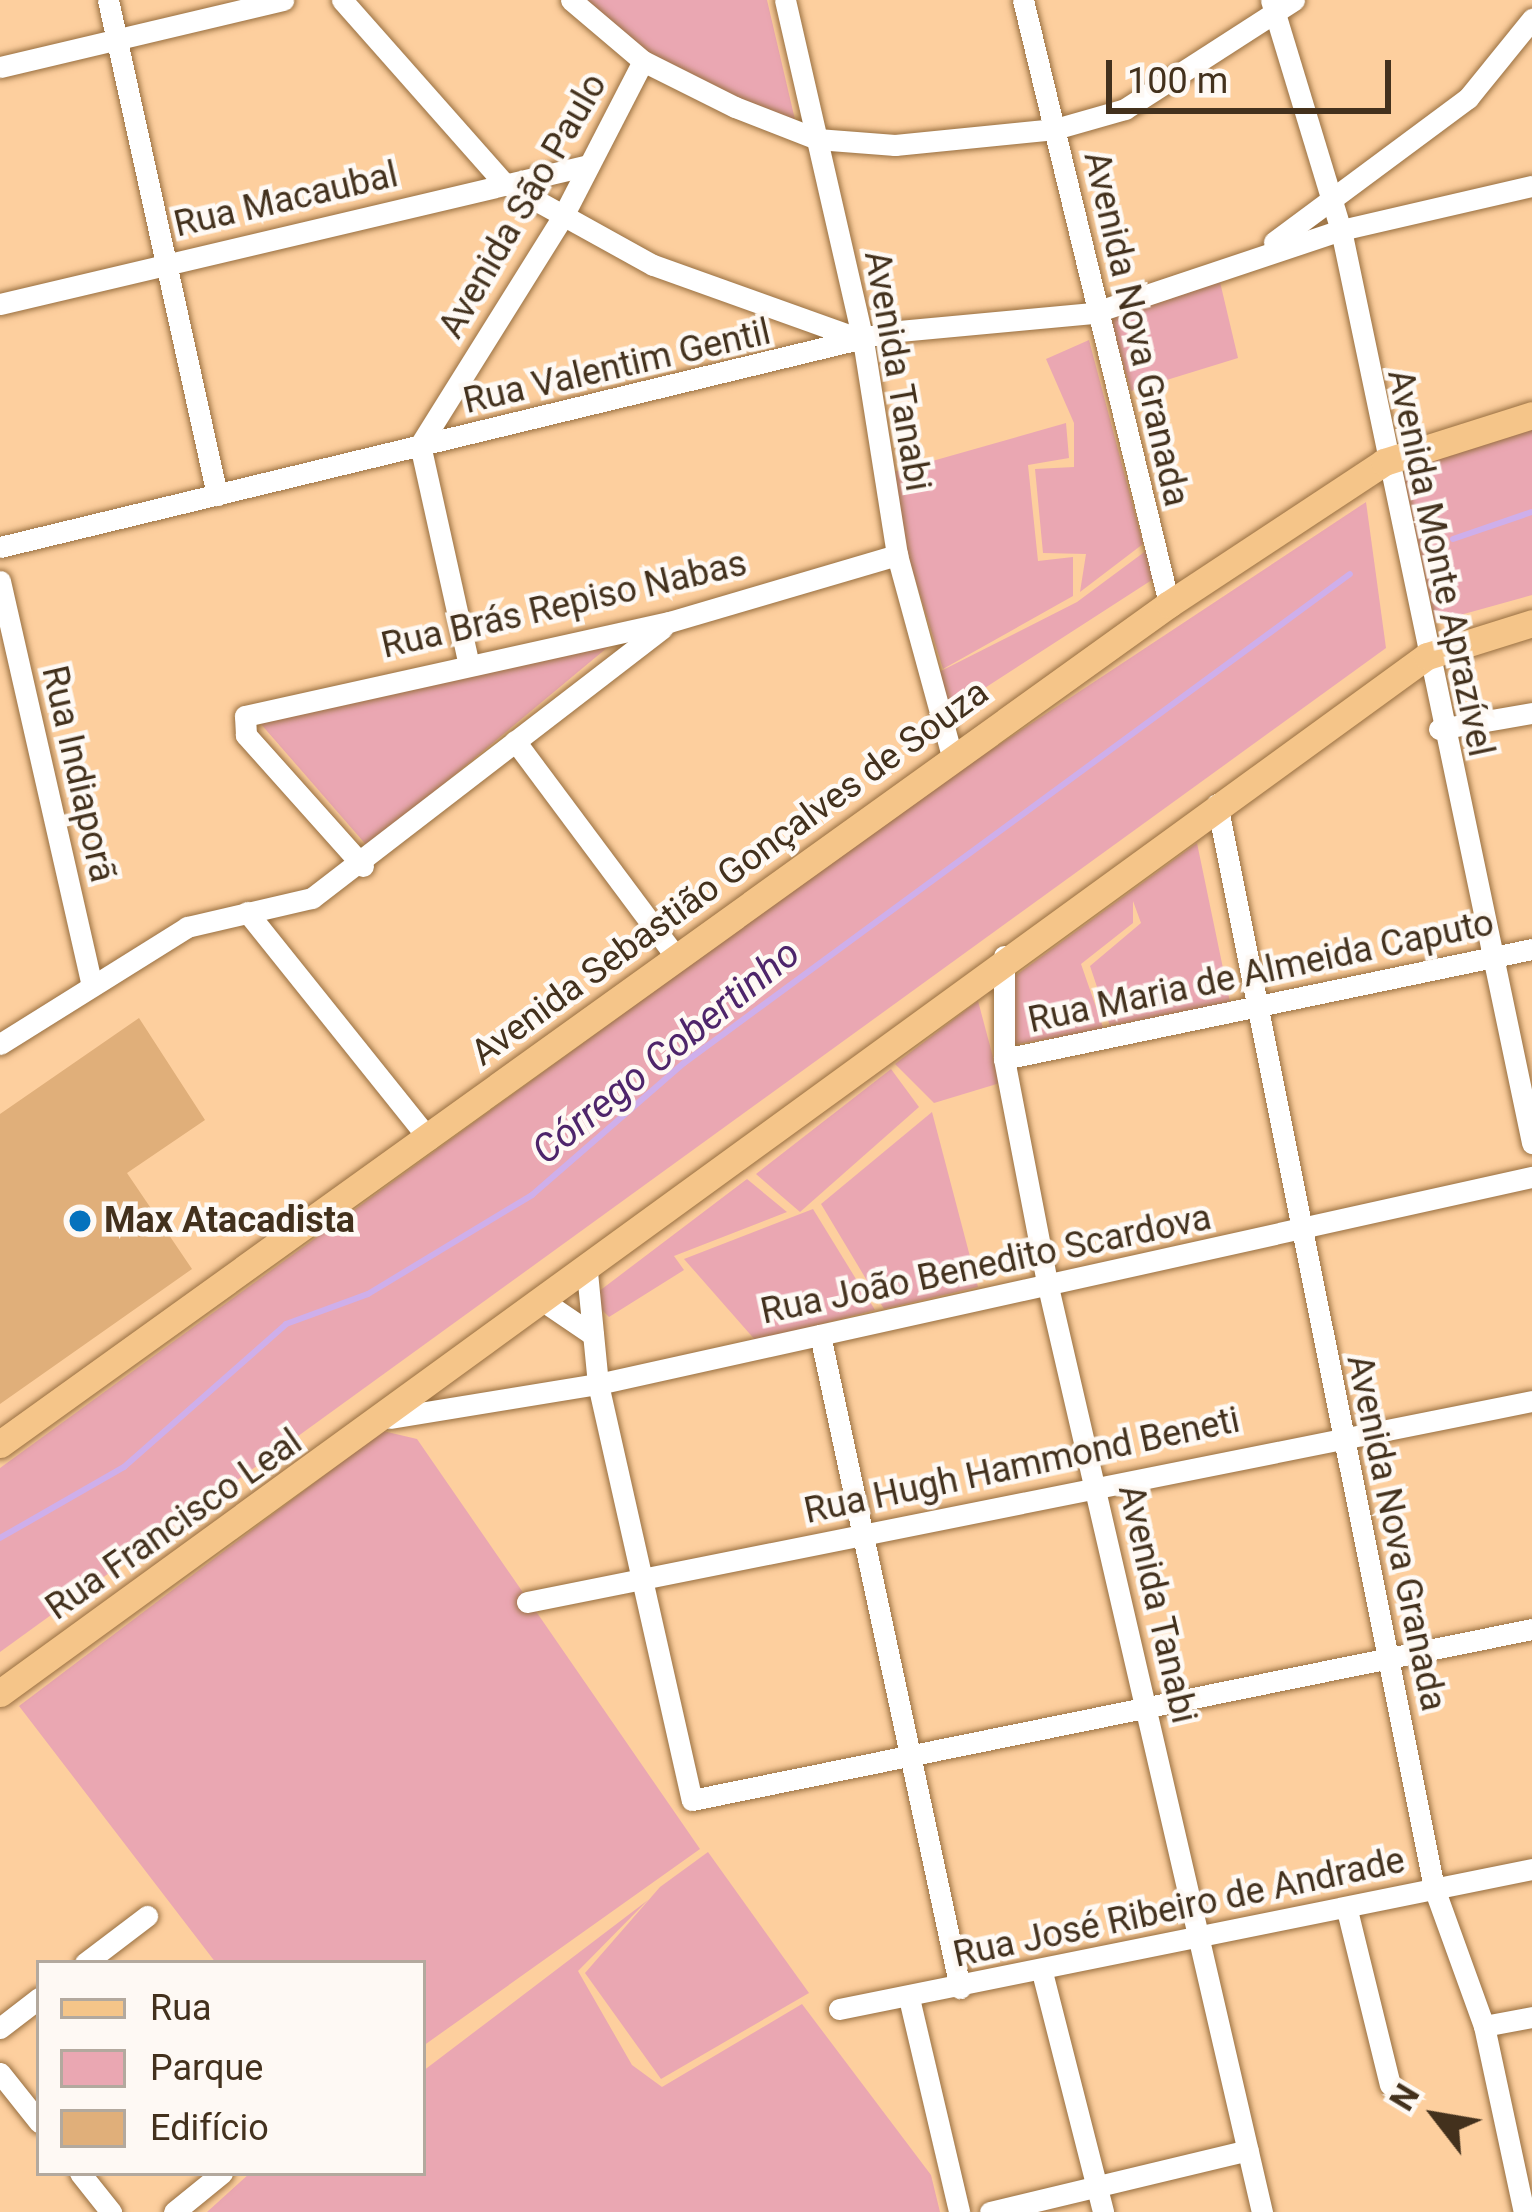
<!DOCTYPE html>
<html>
<head>
<meta charset="utf-8">
<style>
  body { margin:0 }
  #map { position:relative; width:1532px; height:2212px; overflow:hidden; background:#fdcf9e; font-family:Roboto,sans-serif }
  div>[style] { position:absolute }
  [style*='--x'] { left:calc(var(--x)*1px); top:calc(var(--y)*1px); width:calc(var(--w)*1px); rotate:calc(var(--a)*1deg) }
  .green>* { inset:0; background:#eaa7b2 }
  .stream>* { height:6px; margin:-3px; padding:0 3px; transform-origin:3px; border-radius:3px; background:#ceafeb }
  .building>* { inset:0; background:#e0af7a }
  .roads { filter:drop-shadow(0 0 3px #986f40) drop-shadow(0 0 3px #986f40) }
  .minor>* { height:21px; margin:-10.5px; padding:0 10.5px; transform-origin:10.5px; border-radius:10.5px; background:#fff }
  .major>* { height:27px; margin:-13.5px; padding:0 13.5px; transform-origin:13.5px; border-radius:13.5px; background:#f5c589 }
  .dots>* { width:33px; height:33px; translate:-50% -50%; box-sizing:border-box; border:6px solid #fef9f4; border-radius:50% }
  span { translate:-50% -50%; white-space:nowrap; text-align:center; line-height:1.15; -webkit-text-stroke:9px #fef9f4; paint-order:stroke }
  .street-label { font-size:36px; color:#43311d }
  .poi-label { font-size:36px; color:#43311d; font-weight:700 }
  .left { translate:0 -50%; text-align:left }
  .water-label { font-size:39px; color:#4e256b; font-style:italic }
  .legend { position:absolute; left:36px; top:1960px; width:390px; height:216px; box-sizing:border-box; background:#fef9f4; border:3px solid #b3a99e; margin:0; padding:15px 21px; list-style:none; font-size:36px; color:#43311d }
  .legend li { display:flex; align-items:center; gap:24px; height:60px }
  .legend b { width:60px; border:3px solid #b3a99e }
  .north { position:absolute; left:1376px; top:2056px; width:120px; height:120px; -webkit-text-stroke:9px #fef9f4; paint-order:stroke; rotate:301deg; font-size:33px; font-weight:700; line-height:48px; text-align:center; color:#43311d }
  .north::after { content:''; display:block; margin:auto; width:42px; height:54px; background:#43311d; clip-path:polygon(50% 0,100% 100%,50% 72%,0 100%) }
  .scale { position:absolute; left:1106px; top:60px; width:285px; height:54px; box-sizing:border-box; border:6px solid #43311d; border-top:0; padding-left:15px; font-size:36px; line-height:42px; white-space:nowrap; color:#43311d; -webkit-text-stroke:9px #fef9f4; paint-order:stroke }
</style>
</head>
<body>
<div id="map">
  <div class="green">
    <i style="clip-path:polygon(578px 0,767px 0,796px 124px,644px 57px)"></i>
    <i style="clip-path:polygon(1220px 282px,1238px 358px,1131px 391px,1110px 319px)"></i>
    <i style="clip-path:polygon(1089px 340px,1143px 544px,1080px 592px,1086px 554px,1043px 553px,1035px 469px,1074px 467px,1074px 423px,1046px 359px)"></i>
    <i style="clip-path:polygon(1066px 423px,1069px 458px,1028px 465px,1038px 561px,1073px 557px,1073px 596px,943px 669px,883px 475px)"></i>
    <i style="clip-path:polygon(1532px 426px,1532px 595px,1435px 622px,1403px 472px)"></i>
    <i style="clip-path:polygon(1366px 502px,1386px 648px,0 1652px,0 1468px,929px 791px)"></i>
    <i style="clip-path:polygon(1147px 550px,1158px 576px,943px 715px,933px 675px,1077px 602px)"></i>
    <i style="clip-path:polygon(614px 642px,368px 847px,260px 723px)"></i>
    <i style="clip-path:polygon(1197px 843px,1230px 1002px,1110px 1026px,1090px 966px,1141px 923px,1133px 901px,1133px 923px,1081px 964px,1104px 1030px,1010px 1045px,1008px 981px)"></i>
    <i style="clip-path:polygon(978px 1001px,1000px 1083px,934px 1103px,895px 1064px)"></i>
    <i style="clip-path:polygon(891px 1069px,919px 1107px,800px 1212px,756px 1174px)"></i>
    <i style="clip-path:polygon(932px 1112px,978px 1287px,884px 1309px,821px 1204px)"></i>
    <i style="clip-path:polygon(747px 1179px,787px 1212px,674px 1256px,684px 1270px,609px 1317px,590px 1298px)"></i>
    <i style="clip-path:polygon(813px 1209px,875px 1310px,756px 1341px,684px 1259px)"></i>
    <i style="clip-path:polygon(383px 1431px,417px 1439px,700px 1849px,423px 2046px,423px 1963px,216px 1963px,19px 1706px)"></i>
    <i style="clip-path:polygon(708px 1852px,809px 1993px,661px 2079px,585px 1973px,660px 1887px)"></i>
    <i style="clip-path:polygon(648px 1900px,578px 1971px,632px 2065px,662px 2087px,802px 2004px,931px 2175px,940px 2212px,207px 2212px,250px 2173px,423px 2173px,423px 2071px)"></i>
  </div>
  <div class="stream">
    <i style="--x:1453;--y:539;--w:83;--a:-18.9"></i>
    <i style="--x:0;--y:1538;--w:143;--a:-29.8"></i>
    <i style="--x:124;--y:1467;--w:216;--a:-41.4"></i>
    <i style="--x:286;--y:1324;--w:87;--a:-20.1"></i>
    <i style="--x:368;--y:1294;--w:192;--a:-31.1"></i>
    <i style="--x:532;--y:1195;--w:201;--a:-41"></i>
    <i style="--x:684;--y:1063;--w:826;--a:-36.29"></i>
  </div>
  <div class="building">
    <i style="clip-path:polygon(139px 1018px,205px 1120px,127px 1173px,192px 1269px,0 1404px,0 1114px)"></i>
  </div>
  <div class="roads">
    <div class="minor">
      <i style="--x:108;--y:0;--w:507;--a:77.58"></i>
      <i style="--x:342;--y:0;--w:243;--a:48.5"></i>
      <i style="--x:503;--y:182;--w:171;--a:29"></i>
      <i style="--x:653;--y:265;--w:223;--a:19.7"></i>
      <i style="--x:571;--y:0;--w:94;--a:40.3"></i>
      <i style="--x:643;--y:61;--w:103;--a:26.6"></i>
      <i style="--x:735;--y:107;--w:88;--a:21.3"></i>
      <i style="--x:817;--y:139;--w:78;--a:4.4"></i>
      <i style="--x:895;--y:145;--w:161;--a:-5.7"></i>
      <i style="--x:1055;--y:129;--w:73;--a:-15.9"></i>
      <i style="--x:1125;--y:109;--w:201;--a:-32.8"></i>
      <i style="--x:785;--y:0;--w:349;--a:77.1"></i>
      <i style="--x:863;--y:340;--w:218;--a:81"></i>
      <i style="--x:897;--y:555;--w:204;--a:74.7"></i>
      <i style="--x:1023;--y:0;--w:621;--a:76.41"></i>
      <i style="--x:1271;--y:0;--w:240;--a:73.1"></i>
      <i style="--x:1341;--y:230;--w:933;--a:78.18"></i>
      <i style="--x:0;--y:67;--w:291;--a:-13.3"></i>
      <i style="--x:1274;--y:242;--w:242;--a:-36.6"></i>
      <i style="--x:1468;--y:98;--w:102;--a:-51"></i>
      <i style="--x:0;--y:304;--w:605;--a:-13.28"></i>
      <i style="--x:0;--y:547;--w:914;--a:-13.61"></i>
      <i style="--x:888;--y:332;--w:206;--a:-5.3"></i>
      <i style="--x:1093;--y:313;--w:262;--a:-18.5"></i>
      <i style="--x:1341;--y:230;--w:196;--a:-13"></i>
      <i style="--x:0;--y:581;--w:410;--a:77.2"></i>
      <i style="--x:468;--y:661;--w:221;--a:-102.5"></i>
      <i style="--x:420;--y:445;--w:270;--a:-58"></i>
      <i style="--x:563;--y:216;--w:174;--a:-62.7"></i>
      <i style="--x:1439;--y:729;--w:94;--a:-9.8"></i>
      <i style="--x:515;--y:741;--w:268;--a:53.3"></i>
      <i style="--x:1217;--y:804;--w:1106;--a:78.68"></i>
      <i style="--x:1434;--y:1888;--w:147;--a:70.1"></i>
      <i style="--x:1484;--y:2026;--w:190;--a:77.9"></i>
      <i style="--x:363;--y:866;--w:176;--a:-131.8"></i>
      <i style="--x:246;--y:735;--w:19;--a:-93"></i>
      <i style="--x:245;--y:716;--w:434;--a:-12.5"></i>
      <i style="--x:669;--y:622;--w:238;--a:-16.4"></i>
      <i style="--x:247;--y:912;--w:291;--a:51.3"></i>
      <i style="--x:1004;--y:956;--w:103;--a:90"></i>
      <i style="--x:1004;--y:1059;--w:223;--a:79.1"></i>
      <i style="--x:1046;--y:1278;--w:959;--a:76.98"></i>
      <i style="--x:0;--y:1044;--w:221;--a:-32"></i>
      <i style="--x:187;--y:927;--w:128;--a:-13.1"></i>
      <i style="--x:312;--y:898;--w:442;--a:-37.6"></i>
      <i style="--x:1004;--y:1059;--w:539;--a:-11.77"></i>
      <i style="--x:587;--y:1272;--w:113;--a:84.4"></i>
      <i style="--x:598;--y:1384;--w:426;--a:77.3"></i>
      <i style="--x:692;--y:1800;--w:857;--a:-11.51"></i>
      <i style="--x:546;--y:1303;--w:57;--a:34.2"></i>
      <i style="--x:820;--y:1335;--w:668;--a:77.9"></i>
      <i style="--x:390;--y:1418;--w:211;--a:-9.3"></i>
      <i style="--x:598;--y:1384;--w:957;--a:-12.5"></i>
      <i style="--x:527;--y:1602;--w:1025;--a:-11.31"></i>
      <i style="--x:1347;--y:1910;--w:180;--a:76.2"></i>
      <i style="--x:85;--y:1963;--w:78;--a:-37.2"></i>
      <i style="--x:1042;--y:1972;--w:248;--a:75.7"></i>
      <i style="--x:909;--y:1998;--w:220;--a:76.8"></i>
      <i style="--x:839;--y:2009;--w:707;--a:-11.42"></i>
      <i style="--x:1484;--y:2026;--w:49;--a:-10.6"></i>
      <i style="--x:0;--y:2028;--w:49;--a:-37.6"></i>
      <i style="--x:0;--y:2073;--w:63;--a:51.5"></i>
      <i style="--x:80;--y:2173;--w:50;--a:51.5"></i>
      <i style="--x:174;--y:2212;--w:62;--a:-39.1"></i>
      <i style="--x:990;--y:2212;--w:265;--a:-13.5"></i>
    </div>
    <div class="major">
      <i style="--x:0;--y:1444;--w:1440;--a:-35.7"></i>
      <i style="--x:1169;--y:604;--w:258;--a:-33.4"></i>
      <i style="--x:1384;--y:462;--w:155;--a:-17.6"></i>
      <i style="--x:0;--y:1693;--w:1764;--a:-36.01"></i>
      <i style="--x:1427;--y:656;--w:110;--a:-17.4"></i>
    </div>
  </div>
  <div class="dots">
    <i style="left:80px;top:1221px;background:#0572bd"></i>
  </div>
  <div class="street-label">
    <span style="left:286px;top:200px;rotate:-13deg">Rua Macaubal</span>
    <span style="left:523px;top:206px;rotate:-60deg">Avenida São Paulo</span>
    <span style="left:1136px;top:329px;rotate:77deg">Avenida Nova Granada</span>
    <span style="left:617px;top:367px;rotate:-13deg">Rua Valentim Gentil</span>
    <span style="left:897px;top:371px;rotate:80deg">Avenida Tanabi</span>
    <span style="left:1440px;top:563px;rotate:78deg">Avenida Monte Aprazível</span>
    <span style="left:564px;top:605px;rotate:-13deg">Rua Brás Repiso Nabas</span>
    <span style="left:78px;top:774px;rotate:77deg">Rua Indiaporã</span>
    <span style="left:730px;top:873px;rotate:-36deg">Avenida Sebastião Gonçalves de Souza</span>
    <span style="left:1261px;top:972px;rotate:-12deg">Rua Maria de Almeida Caputo</span>
    <span style="left:986px;top:1265px;rotate:-12deg">Rua João Benedito Scardova</span>
    <span style="left:1022px;top:1466px;rotate:-12deg">Rua Hugh Hammond Beneti</span>
    <span style="left:174px;top:1525px;rotate:-35deg">Rua Francisco Leal</span>
    <span style="left:1396px;top:1533px;rotate:78deg">Avenida Nova Granada</span>
    <span style="left:1157px;top:1604px;rotate:77deg">Avenida Tanabi</span>
    <span style="left:1179px;top:1908px;rotate:-12deg">Rua José Ribeiro de Andrade</span>
  </div>
  <div class="poi-label">
    <span class="left" style="left:104px;top:1221px">Max Atacadista</span>
  </div>
  <div class="water-label">
    <span style="left:666px;top:1052px;rotate:-39deg">Córrego Cobertinho</span>
  </div>
  <ul class="legend">
  <li><b style="height:15px;background:#f5c589"></b>Rua</li>
  <li><b style="height:33px;background:#eaa7b2"></b>Parque</li>
  <li><b style="height:33px;background:#e0af7a"></b>Edifício</li>
  </ul>
  <div class="north">N</div>
  <div class="scale">100 m</div>
</div>
</body>
</html>
